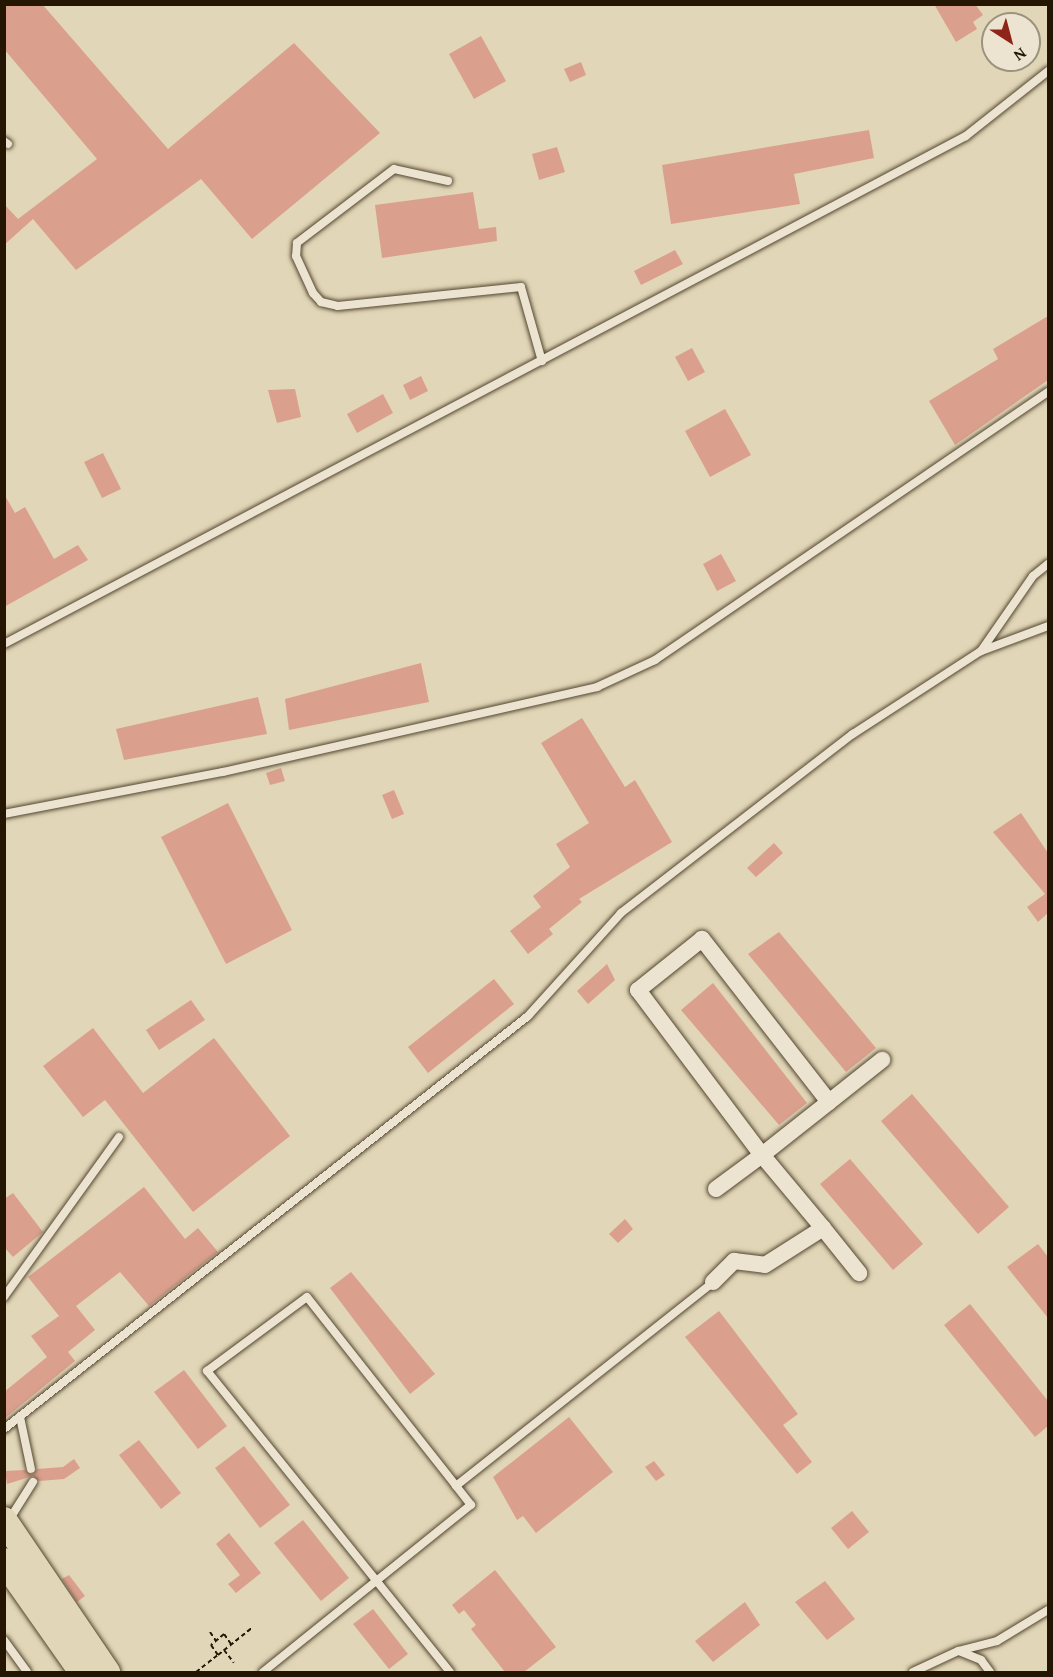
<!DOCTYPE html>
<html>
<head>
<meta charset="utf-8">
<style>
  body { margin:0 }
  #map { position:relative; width:1053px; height:1677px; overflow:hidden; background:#e1d6b7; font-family:"Gentium Book Plus",serif }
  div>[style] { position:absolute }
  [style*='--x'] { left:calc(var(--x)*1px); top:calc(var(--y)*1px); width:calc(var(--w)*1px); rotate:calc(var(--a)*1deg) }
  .building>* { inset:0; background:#daa08d }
  .path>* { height:2px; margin-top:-1px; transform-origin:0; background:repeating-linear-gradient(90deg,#251604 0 4.5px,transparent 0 7.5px) }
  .roads { filter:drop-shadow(0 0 2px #544631) drop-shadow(0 0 2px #544631) }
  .service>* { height:8px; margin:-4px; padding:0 4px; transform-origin:4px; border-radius:4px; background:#ece4d0 }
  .minor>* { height:16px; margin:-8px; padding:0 8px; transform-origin:8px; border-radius:8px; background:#ece4d0 }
  .primary>* { height:26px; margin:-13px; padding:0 13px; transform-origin:13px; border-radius:13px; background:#e1d6b7 }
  span { translate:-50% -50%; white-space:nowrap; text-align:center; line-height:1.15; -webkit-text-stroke:4.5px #ece4d0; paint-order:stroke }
  .frame { position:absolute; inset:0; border:6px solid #251604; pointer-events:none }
  .north { position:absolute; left:981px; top:12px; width:60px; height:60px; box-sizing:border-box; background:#ece4d0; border:2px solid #9c927e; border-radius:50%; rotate:144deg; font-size:16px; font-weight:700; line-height:24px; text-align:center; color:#251604 }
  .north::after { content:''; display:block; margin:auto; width:21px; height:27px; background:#8f2418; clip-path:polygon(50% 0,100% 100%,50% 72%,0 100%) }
</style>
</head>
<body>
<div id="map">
  <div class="building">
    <i style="clip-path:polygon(4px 4px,42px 4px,168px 149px,294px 43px,380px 133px,252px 239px,201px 179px,76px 270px,33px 219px,4px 245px,4px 204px,18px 219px,97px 159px,4px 49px)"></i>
    <i style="clip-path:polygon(934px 4px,975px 4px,983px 15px,973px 22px,977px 29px,956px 42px)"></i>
    <i style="clip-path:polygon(481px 36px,506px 81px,474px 99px,449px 54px)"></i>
    <i style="clip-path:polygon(581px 62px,586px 75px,570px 82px,564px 69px)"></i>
    <i style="clip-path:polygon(869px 130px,874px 158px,794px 174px,800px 204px,671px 224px,662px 165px)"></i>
    <i style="clip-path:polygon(557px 147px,565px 172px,539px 180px,532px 154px)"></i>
    <i style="clip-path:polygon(473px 192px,479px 229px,496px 227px,497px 241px,382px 258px,375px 205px)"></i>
    <i style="clip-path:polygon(675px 250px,683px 264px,641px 285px,634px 271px)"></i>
    <i style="clip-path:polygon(1048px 316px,1048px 380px,955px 445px,929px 401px,998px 359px,993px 349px)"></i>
    <i style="clip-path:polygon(692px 348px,705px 372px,688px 381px,675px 357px)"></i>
    <i style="clip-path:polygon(421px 376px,428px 391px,410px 400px,403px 385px)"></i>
    <i style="clip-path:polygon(295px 389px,301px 417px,277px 423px,268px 390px)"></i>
    <i style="clip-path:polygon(383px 394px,393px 413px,357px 433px,347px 414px)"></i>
    <i style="clip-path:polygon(725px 409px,751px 455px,710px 477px,685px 431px)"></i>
    <i style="clip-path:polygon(103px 453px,121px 489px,102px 498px,84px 462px)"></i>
    <i style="clip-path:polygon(4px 494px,15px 513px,25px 507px,54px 559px,78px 545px,88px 560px,4px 607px)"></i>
    <i style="clip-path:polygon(721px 554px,736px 581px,717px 591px,703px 564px)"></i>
    <i style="clip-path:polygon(421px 663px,429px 702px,289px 730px,285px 699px)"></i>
    <i style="clip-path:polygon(258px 697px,267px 734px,124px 760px,116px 729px)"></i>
    <i style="clip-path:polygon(582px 718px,625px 787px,635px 780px,672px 842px,579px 899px,582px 902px,549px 929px,553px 934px,528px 954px,510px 931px,541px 907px,533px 896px,570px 867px,556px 844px,589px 823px,541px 743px)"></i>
    <i style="clip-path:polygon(281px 768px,285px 781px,270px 785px,266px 773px)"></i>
    <i style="clip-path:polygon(394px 790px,404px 814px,392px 819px,382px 795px)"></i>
    <i style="clip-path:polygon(228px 803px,292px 930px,226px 964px,161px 837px)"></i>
    <i style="clip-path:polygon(1021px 813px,1048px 853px,1048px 913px,1038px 922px,1027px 907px,1045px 894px,993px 832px)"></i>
    <i style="clip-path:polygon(774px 843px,783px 853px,756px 877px,747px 868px)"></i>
    <i style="clip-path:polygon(779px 932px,876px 1048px,846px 1072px,748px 954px)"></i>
    <i style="clip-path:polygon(607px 964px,615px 980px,588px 1004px,577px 991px)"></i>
    <i style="clip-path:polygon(494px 979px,514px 1004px,428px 1073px,408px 1047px)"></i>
    <i style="clip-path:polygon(713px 983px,807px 1103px,779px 1125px,681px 1010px)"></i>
    <i style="clip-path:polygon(191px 1000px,205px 1020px,159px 1050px,146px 1030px)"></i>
    <i style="clip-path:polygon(93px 1028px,143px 1093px,214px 1038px,290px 1136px,193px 1212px,105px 1100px,83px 1117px,43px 1066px)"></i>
    <i style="clip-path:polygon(912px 1094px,1009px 1207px,978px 1234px,881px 1121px)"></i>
    <i style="clip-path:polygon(850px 1159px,923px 1244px,893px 1270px,820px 1184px)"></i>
    <i style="clip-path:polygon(144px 1187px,185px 1239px,198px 1228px,218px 1252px,149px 1306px,120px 1272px,76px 1306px,95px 1330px,68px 1352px,75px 1361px,4px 1419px,4px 1392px,47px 1357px,31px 1336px,59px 1316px,28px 1277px)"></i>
    <i style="clip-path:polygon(13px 1193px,43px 1232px,13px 1257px,4px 1247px,4px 1199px)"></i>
    <i style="clip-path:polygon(625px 1219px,633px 1229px,618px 1243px,609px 1234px)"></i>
    <i style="clip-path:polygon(1038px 1244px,1048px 1257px,1048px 1318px,1007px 1267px)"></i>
    <i style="clip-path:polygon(351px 1272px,435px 1374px,410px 1394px,330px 1288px)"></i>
    <i style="clip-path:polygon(970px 1304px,1048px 1401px,1048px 1426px,1035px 1437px,944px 1325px)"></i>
    <i style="clip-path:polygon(719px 1311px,798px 1414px,783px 1425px,812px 1462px,797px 1474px,685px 1337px)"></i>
    <i style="clip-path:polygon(184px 1370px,227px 1426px,198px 1449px,154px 1392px)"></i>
    <i style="clip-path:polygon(569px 1417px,613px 1472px,536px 1533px,523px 1516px,517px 1520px,493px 1477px)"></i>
    <i style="clip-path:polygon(139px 1440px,181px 1493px,161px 1509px,119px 1455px)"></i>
    <i style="clip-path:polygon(244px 1446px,290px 1505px,260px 1528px,215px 1468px)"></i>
    <i style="clip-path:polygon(74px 1459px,80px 1468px,64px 1479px,39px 1481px,33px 1476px,7px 1484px,5px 1471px,25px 1470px,32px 1475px,37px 1469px,63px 1467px)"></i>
    <i style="clip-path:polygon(654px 1461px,665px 1475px,656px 1481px,645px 1467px)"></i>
    <i style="clip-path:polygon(852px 1511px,869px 1532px,848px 1549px,831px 1528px)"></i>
    <i style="clip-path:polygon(303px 1520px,349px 1578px,321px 1601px,274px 1543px)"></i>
    <i style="clip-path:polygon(229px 1533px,261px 1573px,236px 1593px,228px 1584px,240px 1575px,216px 1544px)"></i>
    <i style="clip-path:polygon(495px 1570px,556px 1647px,524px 1672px,505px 1672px,471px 1629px,476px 1625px,464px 1610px,459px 1614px,452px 1605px)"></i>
    <i style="clip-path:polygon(69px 1575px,85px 1596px,77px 1602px,62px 1579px)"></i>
    <i style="clip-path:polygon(825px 1581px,855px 1619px,827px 1640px,795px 1602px)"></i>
    <i style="clip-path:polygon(745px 1602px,760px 1625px,713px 1662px,695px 1641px)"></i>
    <i style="clip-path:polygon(373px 1609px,408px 1654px,389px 1669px,353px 1624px)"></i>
  </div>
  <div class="path">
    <i style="--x:210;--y:1632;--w:11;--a:56"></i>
    <i style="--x:231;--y:1644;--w:12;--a:-125"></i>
    <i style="--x:224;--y:1634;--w:17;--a:140"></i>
    <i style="--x:211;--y:1645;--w:12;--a:55"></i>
    <i style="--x:218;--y:1655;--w:45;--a:-38.7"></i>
    <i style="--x:224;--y:1650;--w:16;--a:52"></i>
    <i style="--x:196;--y:1672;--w:28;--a:-38"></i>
  </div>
  <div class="roads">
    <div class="service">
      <i style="--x:4;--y:141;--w:5;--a:37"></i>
      <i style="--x:448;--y:181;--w:55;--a:-167.5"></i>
      <i style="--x:394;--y:169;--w:122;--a:142.7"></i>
      <i style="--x:297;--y:243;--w:13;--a:94"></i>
      <i style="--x:296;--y:256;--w:41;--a:65.3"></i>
      <i style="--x:313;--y:293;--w:12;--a:48"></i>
      <i style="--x:321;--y:302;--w:17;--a:13"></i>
      <i style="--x:338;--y:306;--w:184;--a:-5.9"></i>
      <i style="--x:521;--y:287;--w:77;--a:74.2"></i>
      <i style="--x:4;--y:644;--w:1088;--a:-27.84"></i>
      <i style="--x:966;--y:136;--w:105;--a:-38.4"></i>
      <i style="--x:981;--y:651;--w:72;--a:-20.5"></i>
      <i style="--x:4;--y:814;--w:223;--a:-10.9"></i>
      <i style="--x:223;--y:772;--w:384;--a:-12.8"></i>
      <i style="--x:597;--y:687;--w:64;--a:-25"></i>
      <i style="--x:655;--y:660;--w:476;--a:-34.3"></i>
      <i style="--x:4;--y:1297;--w:197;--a:-54.3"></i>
      <i style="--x:20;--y:1417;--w:53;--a:78.1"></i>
      <i style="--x:4;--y:1429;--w:667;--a:-38.24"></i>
      <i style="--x:528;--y:1016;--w:139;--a:-47.9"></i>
      <i style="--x:621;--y:913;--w:293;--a:-37.7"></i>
      <i style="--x:853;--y:734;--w:153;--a:-33"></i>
      <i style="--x:981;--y:651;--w:91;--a:-55.3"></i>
      <i style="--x:1033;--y:576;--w:19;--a:-39"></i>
      <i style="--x:9;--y:1520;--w:45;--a:-57.7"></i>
      <i style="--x:4;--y:1640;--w:39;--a:54"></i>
      <i style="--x:959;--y:1651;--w:24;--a:22"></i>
      <i style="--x:981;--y:1660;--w:15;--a:53"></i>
      <i style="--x:263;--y:1672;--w:267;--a:-38.8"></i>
      <i style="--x:471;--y:1505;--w:24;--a:-128"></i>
      <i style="--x:456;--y:1486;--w:328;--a:-38.4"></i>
      <i style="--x:450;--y:1672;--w:387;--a:-128.9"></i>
      <i style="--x:207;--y:1371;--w:124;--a:-36.5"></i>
      <i style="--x:307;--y:1297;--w:241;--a:51.7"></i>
      <i style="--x:913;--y:1672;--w:50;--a:-25"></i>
      <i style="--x:958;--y:1651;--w:40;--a:-14.4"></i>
      <i style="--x:997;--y:1641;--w:60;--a:-31.3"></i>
    </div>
    <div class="minor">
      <i style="--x:829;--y:1102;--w:68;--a:-38.4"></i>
      <i style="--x:716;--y:1189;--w:57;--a:-36.5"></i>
      <i style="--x:762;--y:1155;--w:85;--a:-38.3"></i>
      <i style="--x:829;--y:1102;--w:207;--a:-127.9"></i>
      <i style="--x:702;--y:939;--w:82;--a:141.4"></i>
      <i style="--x:638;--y:990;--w:206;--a:53.1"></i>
      <i style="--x:762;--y:1155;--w:95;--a:50.1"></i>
      <i style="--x:713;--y:1282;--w:30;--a:-45"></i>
      <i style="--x:734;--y:1261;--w:31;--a:7"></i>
      <i style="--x:765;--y:1265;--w:69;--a:-32.5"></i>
      <i style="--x:823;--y:1228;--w:58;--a:51.3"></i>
    </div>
    <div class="primary">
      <i style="--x:4;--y:1520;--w:184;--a:55.9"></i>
      <i style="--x:4;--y:1561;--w:136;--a:54.9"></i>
    </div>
  </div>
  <div class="frame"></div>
  <div class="north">N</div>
</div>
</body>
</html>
